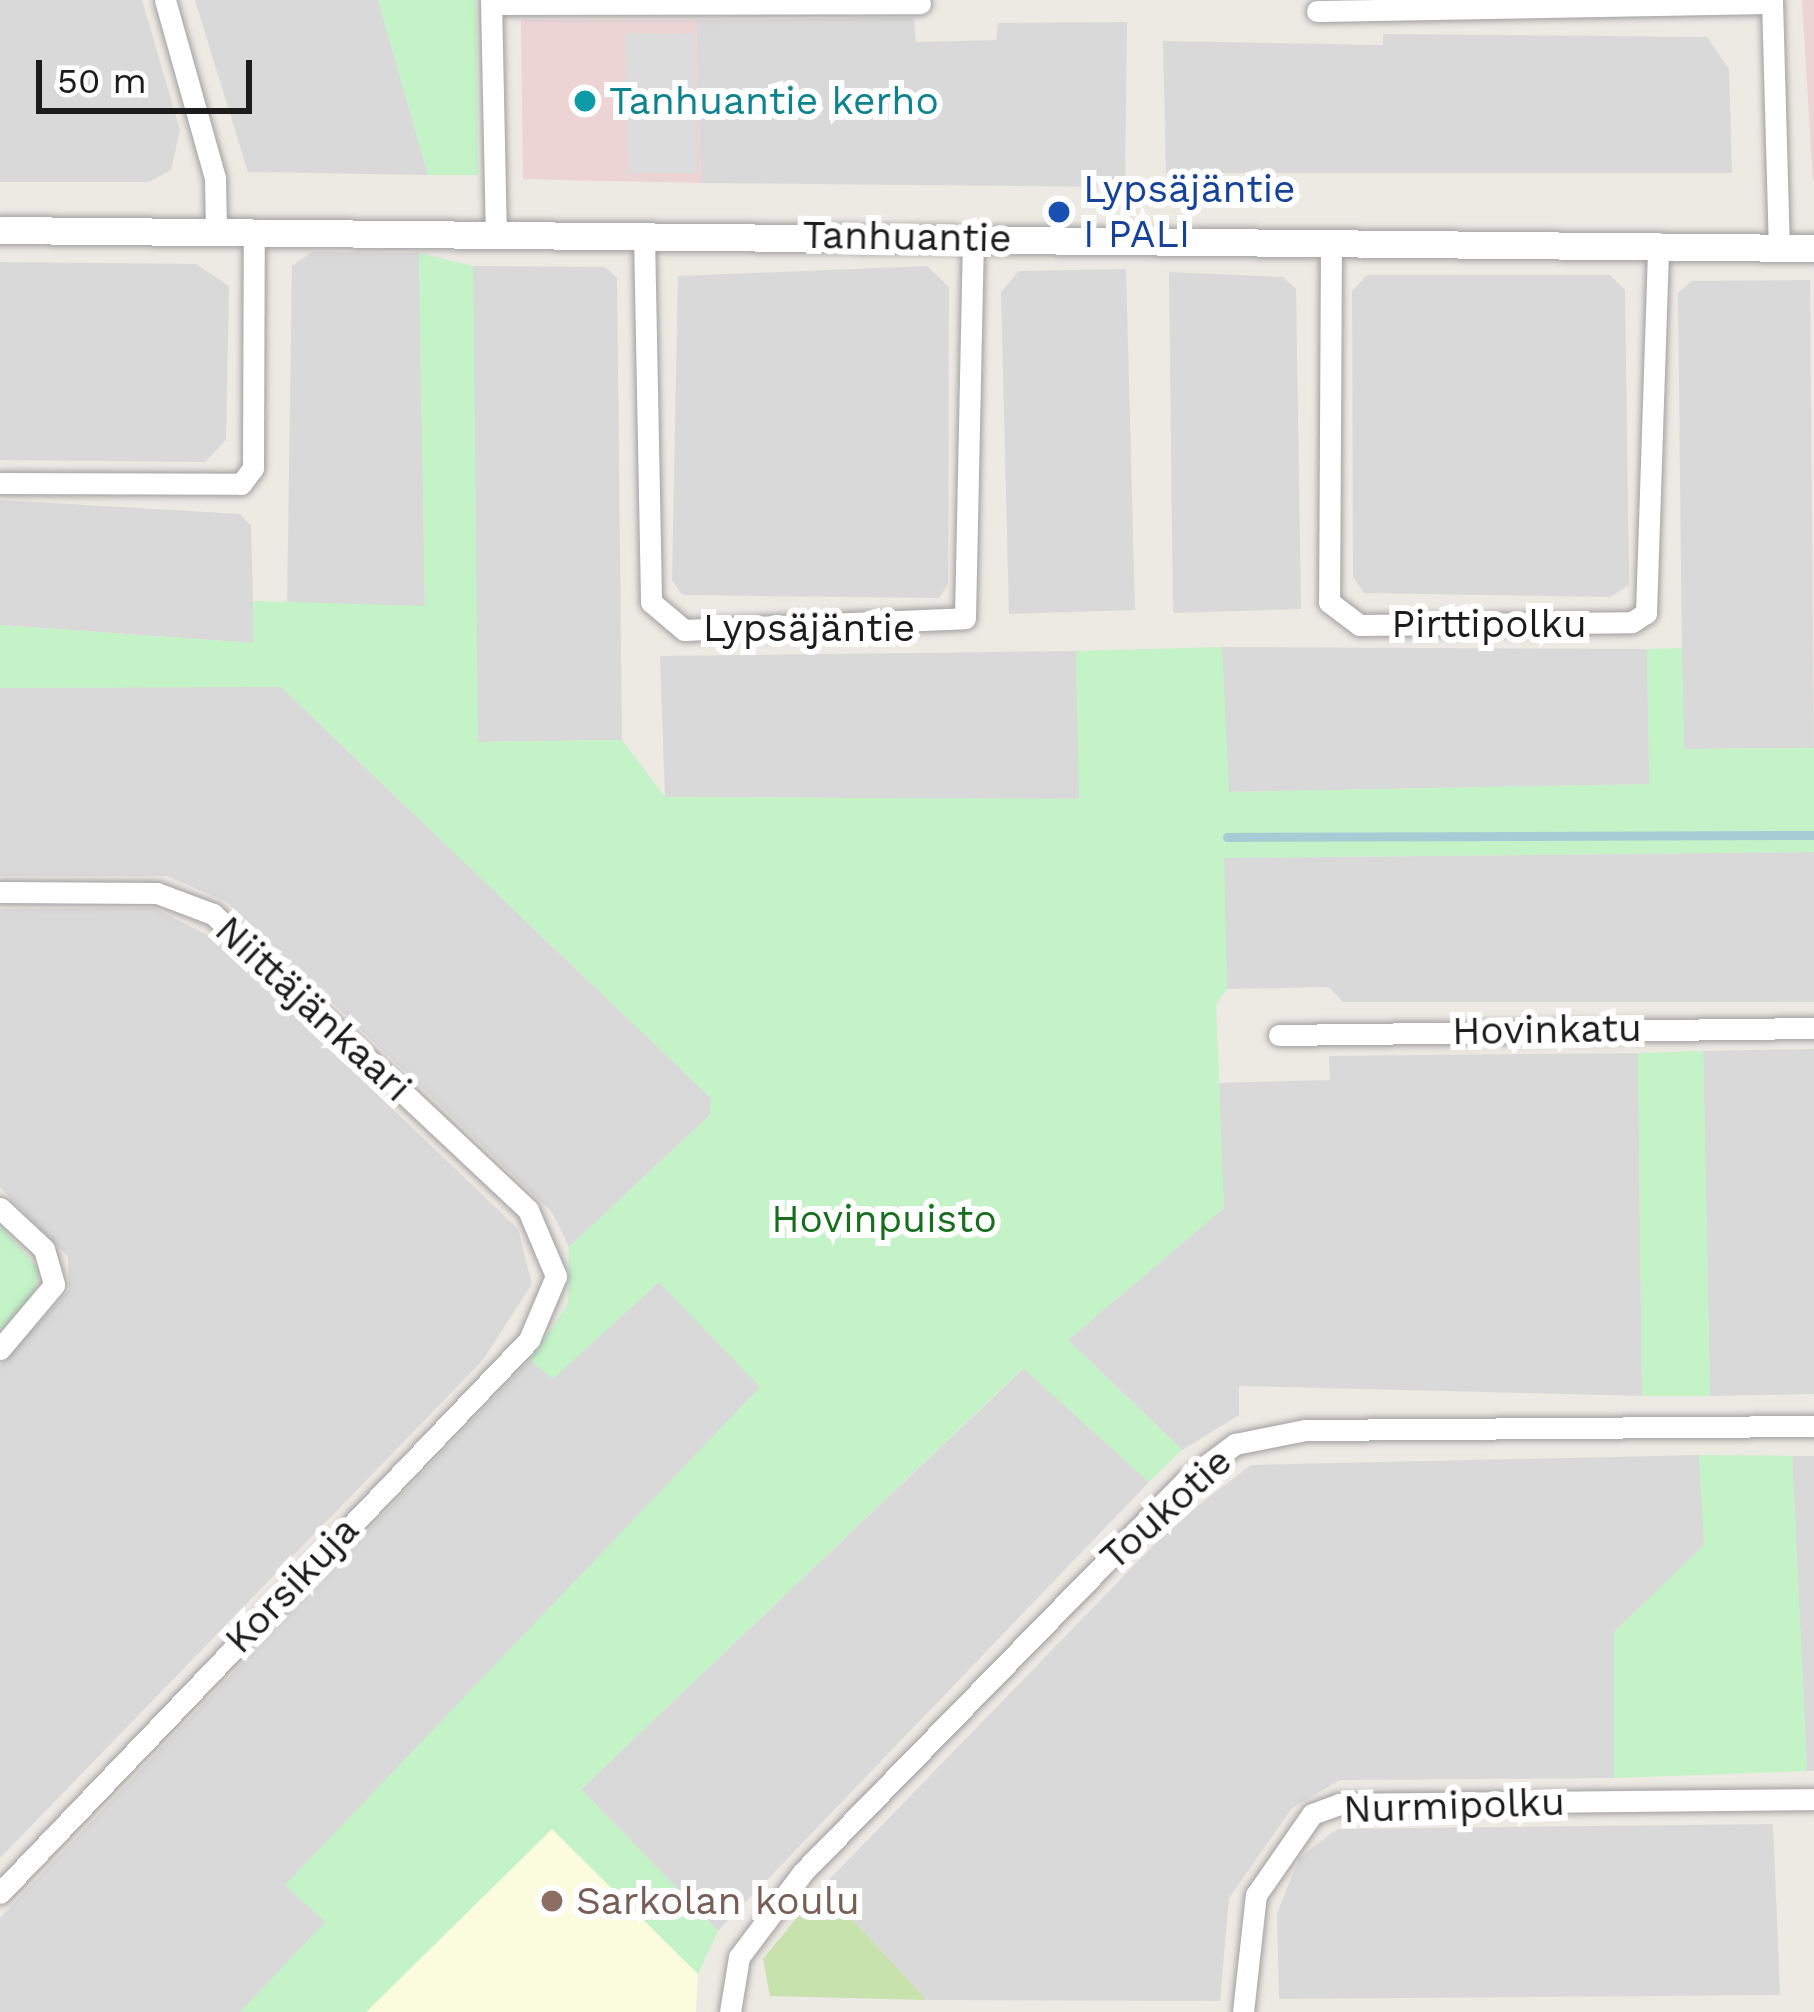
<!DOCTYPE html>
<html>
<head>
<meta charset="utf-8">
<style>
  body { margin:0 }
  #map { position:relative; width:1814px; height:2012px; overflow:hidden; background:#ede9e3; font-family:"Work Sans",sans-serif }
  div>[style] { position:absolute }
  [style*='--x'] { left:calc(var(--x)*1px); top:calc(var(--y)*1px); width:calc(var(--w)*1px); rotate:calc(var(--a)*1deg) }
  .residential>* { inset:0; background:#dad9d9 }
  .commercial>* { inset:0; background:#ecd4d4 }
  .education>* { inset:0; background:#fbfbdd }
  .grass>* { inset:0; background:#c8e2ad }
  .park>* { inset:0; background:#c3f3c7 }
  .parking>* { inset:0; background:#dcdcdc }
  .stream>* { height:9px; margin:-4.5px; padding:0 4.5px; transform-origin:4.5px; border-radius:4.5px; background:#a7ccd6 }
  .roads { filter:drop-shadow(0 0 3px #a0a0a0) drop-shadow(0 0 3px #a0a0a0) }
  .minor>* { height:21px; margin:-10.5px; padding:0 10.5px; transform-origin:10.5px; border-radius:10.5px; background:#fff }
  .tertiary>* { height:27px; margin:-13.5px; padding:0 13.5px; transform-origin:13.5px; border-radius:13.5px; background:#fff }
  .dots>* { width:33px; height:33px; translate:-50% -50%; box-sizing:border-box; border:6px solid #fff; border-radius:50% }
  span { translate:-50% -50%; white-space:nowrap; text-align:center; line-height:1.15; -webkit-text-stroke:12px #fff; paint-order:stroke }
  .culture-label { font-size:39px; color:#0d838f }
  .left { translate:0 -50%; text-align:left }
  .transit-label { font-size:39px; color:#164399 }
  .street-label { font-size:39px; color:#1c1c1c }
  .park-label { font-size:39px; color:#166f1c }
  .education-label { font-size:39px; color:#785e54 }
  .scale { position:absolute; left:36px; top:60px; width:216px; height:54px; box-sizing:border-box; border:6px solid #1c1c1c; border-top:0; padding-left:15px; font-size:36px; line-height:42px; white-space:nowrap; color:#1c1c1c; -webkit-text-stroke:9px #fff; paint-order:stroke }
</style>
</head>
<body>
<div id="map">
  <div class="residential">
    <i style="clip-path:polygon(0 0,142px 0,180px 130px,171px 170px,149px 182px,0 182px)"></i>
    <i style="clip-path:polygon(195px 0,378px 0,428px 175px,248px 172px)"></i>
    <i style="clip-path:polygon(914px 18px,916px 42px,996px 40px,998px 23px,1127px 22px,1125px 187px,701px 183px,696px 20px)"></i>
    <i style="clip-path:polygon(1383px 34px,1707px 37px,1729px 69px,1732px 173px,1166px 173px,1163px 41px,1383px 45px)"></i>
    <i style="clip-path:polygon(312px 252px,419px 253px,425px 607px,287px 608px,292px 266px)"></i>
    <i style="clip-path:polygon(0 262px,196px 264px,229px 286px,226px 440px,205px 462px,0 460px)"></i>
    <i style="clip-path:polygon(473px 266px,605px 267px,617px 278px,622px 740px,477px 742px)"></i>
    <i style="clip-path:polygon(927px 266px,949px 287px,948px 584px,939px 598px,682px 595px,672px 580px,678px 276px)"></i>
    <i style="clip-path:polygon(1126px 269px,1135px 610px,1009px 614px,1001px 292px,1019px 271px)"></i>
    <i style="clip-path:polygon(1169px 272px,1283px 277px,1296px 289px,1301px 609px,1173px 613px)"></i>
    <i style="clip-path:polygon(1367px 275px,1610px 275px,1625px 290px,1629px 585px,1610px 597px,1364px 593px,1353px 577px,1352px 291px)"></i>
    <i style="clip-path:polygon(1810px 280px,1814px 748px,1683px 749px,1678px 293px,1692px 281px)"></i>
    <i style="clip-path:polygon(0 500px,240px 514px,251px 526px,254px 643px,0 625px)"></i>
    <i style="clip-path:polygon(1222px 647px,1647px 649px,1650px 784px,1228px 792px)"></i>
    <i style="clip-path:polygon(1076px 651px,1080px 799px,665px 797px,660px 656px)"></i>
    <i style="clip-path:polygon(280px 686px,711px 1098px,710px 1115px,569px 1247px,552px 1212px,227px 902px,167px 876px,0 876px,0 688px)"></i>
    <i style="clip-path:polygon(1814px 852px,1814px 1002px,1343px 1002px,1329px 987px,1227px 989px,1223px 858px)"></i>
    <i style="clip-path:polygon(154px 908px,215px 939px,518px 1229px,532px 1284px,483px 1360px,0 1858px,0 1366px,69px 1290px,68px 1257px,0 1187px,0 909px)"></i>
    <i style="clip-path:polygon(1814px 1049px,1814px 1394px,1710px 1396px,1703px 1051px)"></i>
    <i style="clip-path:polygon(1638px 1053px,1642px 1396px,1239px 1386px,1239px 1415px,1182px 1450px,1068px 1340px,1224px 1208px,1217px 1083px,1330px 1080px,1329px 1056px)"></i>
    <i style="clip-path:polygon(659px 1282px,761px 1387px,286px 1885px,326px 1922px,240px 2012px,0 2012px,0 1918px,530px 1360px,553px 1378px)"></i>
    <i style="clip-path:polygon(1024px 1368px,1149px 1482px,718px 1931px,581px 1789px)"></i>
    <i style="clip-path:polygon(1699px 1455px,1705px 1545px,1614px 1632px,1614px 1778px,1340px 1780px,1292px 1808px,1229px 1898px,1220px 2001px,927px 2000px,822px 1887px,1175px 1523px,1251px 1465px)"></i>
    <i style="clip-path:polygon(1792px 1456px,1814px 1456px,1814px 1771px,1807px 1771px)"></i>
    <i style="clip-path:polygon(1773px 1824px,1780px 1995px,1279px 1999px,1277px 1913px,1300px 1857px,1337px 1829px)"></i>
  </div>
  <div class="commercial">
    <i style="clip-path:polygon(1802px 0,1814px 0,1814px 181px,1813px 181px)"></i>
    <i style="clip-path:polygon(521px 20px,696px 20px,701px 183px,523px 179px)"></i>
  </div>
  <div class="education">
    <i style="clip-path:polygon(552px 1829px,698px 1974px,696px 2012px,366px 2012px)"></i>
  </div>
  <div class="grass">
    <i style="clip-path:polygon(822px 1887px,927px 2000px,770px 1996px,763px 1959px)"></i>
  </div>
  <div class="park">
    <i style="clip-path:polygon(378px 0,476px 0,478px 175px,428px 175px)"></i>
    <i style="clip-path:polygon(419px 253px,473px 266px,478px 742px,622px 740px,665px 797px,1079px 799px,1076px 651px,1222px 647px,1229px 792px,1649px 784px,1647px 649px,1682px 648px,1684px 749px,1814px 748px,1814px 852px,1224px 858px,1227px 989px,1216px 1004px,1224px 1208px,1068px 1340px,1182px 1450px,1149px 1482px,1023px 1368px,581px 1789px,718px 1931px,698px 1974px,552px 1829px,366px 2012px,240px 2012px,325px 1922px,285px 1885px,760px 1387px,659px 1282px,553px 1379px,530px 1360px,568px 1304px,569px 1247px,710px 1115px,711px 1098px,281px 687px,0 688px,0 625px,253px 643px,253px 601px,425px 606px)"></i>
    <i style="clip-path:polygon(1703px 1051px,1710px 1396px,1642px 1396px,1638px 1053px)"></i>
    <i style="clip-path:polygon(0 1225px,39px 1270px,33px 1296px,0 1331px)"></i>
    <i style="clip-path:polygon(1699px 1455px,1792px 1456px,1807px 1771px,1614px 1778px,1614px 1632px,1704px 1545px)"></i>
  </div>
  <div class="parking">
    <i style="clip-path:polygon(625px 33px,694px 34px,697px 173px,628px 173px)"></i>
  </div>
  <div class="stream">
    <i style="--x:1227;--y:837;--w:587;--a:-0.2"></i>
  </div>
  <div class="roads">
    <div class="minor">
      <i style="--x:165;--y:0;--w:185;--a:74.3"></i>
      <i style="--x:215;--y:178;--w:54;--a:88.9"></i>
      <i style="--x:491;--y:0;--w:233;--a:88.8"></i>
      <i style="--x:1772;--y:0;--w:247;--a:88.4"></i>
      <i style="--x:492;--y:4;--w:428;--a:-0.1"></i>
      <i style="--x:1317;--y:11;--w:455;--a:-1"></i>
      <i style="--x:644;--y:234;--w:368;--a:88.9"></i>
      <i style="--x:651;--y:602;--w:43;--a:40.3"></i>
      <i style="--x:684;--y:630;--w:281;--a:-2.4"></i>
      <i style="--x:965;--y:618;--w:380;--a:-88.8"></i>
      <i style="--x:1331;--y:240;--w:362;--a:90.3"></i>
      <i style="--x:1329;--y:602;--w:38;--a:37"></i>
      <i style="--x:1359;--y:625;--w:273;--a:-0.6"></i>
      <i style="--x:1632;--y:622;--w:17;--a:-33"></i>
      <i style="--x:1646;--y:613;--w:370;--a:-88.1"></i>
      <i style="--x:0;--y:483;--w:241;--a:0.2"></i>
      <i style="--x:241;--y:484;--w:20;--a:-53"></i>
      <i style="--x:253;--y:468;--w:236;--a:-89.8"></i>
      <i style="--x:0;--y:892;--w:157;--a:0.4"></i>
      <i style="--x:157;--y:893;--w:60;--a:20.6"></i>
      <i style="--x:213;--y:914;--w:432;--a:43.2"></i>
      <i style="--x:528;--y:1210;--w:72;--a:67"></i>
      <i style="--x:556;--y:1276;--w:69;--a:112.9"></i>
      <i style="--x:529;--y:1340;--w:765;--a:133.73"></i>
      <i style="--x:1279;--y:1035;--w:535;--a:-0.75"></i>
      <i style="--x:0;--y:1208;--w:60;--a:43"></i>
      <i style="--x:44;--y:1249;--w:37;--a:74"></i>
      <i style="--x:54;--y:1285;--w:84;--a:130.2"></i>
      <i style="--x:730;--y:2012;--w:56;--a:-80.7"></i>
      <i style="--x:739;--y:1957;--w:106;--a:-53"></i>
      <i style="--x:803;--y:1872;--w:545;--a:-45.67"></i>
      <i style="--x:1184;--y:1482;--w:64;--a:-36.7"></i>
      <i style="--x:1235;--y:1444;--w:71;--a:-11.3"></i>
      <i style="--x:1305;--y:1430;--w:509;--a:-0.45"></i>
      <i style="--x:1243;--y:2012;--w:118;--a:-83.7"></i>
      <i style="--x:1256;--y:1895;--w:98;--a:-55.3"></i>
      <i style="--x:1312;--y:1814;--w:29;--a:-20"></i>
      <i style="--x:1339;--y:1804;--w:475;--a:-0.6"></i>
    </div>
    <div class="tertiary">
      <i style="--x:0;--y:230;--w:1814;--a:0.57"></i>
    </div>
  </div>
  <div class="dots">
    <i style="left:585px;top:101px;background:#0f9aa8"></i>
    <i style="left:1059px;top:212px;background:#1a4fb4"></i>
    <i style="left:552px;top:1901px;background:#8d6e63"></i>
  </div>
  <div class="culture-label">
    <span class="left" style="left:609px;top:101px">Tanhuantie kerho</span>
  </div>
  <div class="transit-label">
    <span class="left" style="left:1083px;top:212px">Lypsäjäntie<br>I PALI</span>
  </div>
  <div class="street-label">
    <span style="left:907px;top:237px;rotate:1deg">Tanhuantie</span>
    <span style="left:1489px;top:624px">Pirttipolku</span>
    <span style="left:809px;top:628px">Lypsäjäntie</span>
    <span style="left:313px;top:1009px;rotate:43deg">Niittäjänkaari</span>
    <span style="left:1547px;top:1030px;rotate:-1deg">Hovinkatu</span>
    <span style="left:1166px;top:1509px;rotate:-42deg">Toukotie</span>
    <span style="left:292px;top:1585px;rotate:-46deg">Korsikuja</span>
    <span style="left:1454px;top:1806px;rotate:-2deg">Nurmipolku</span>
  </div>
  <div class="park-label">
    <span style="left:884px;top:1219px">Hovinpuisto</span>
  </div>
  <div class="education-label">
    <span class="left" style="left:576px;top:1901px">Sarkolan koulu</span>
  </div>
  <div class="scale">50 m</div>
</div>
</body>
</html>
